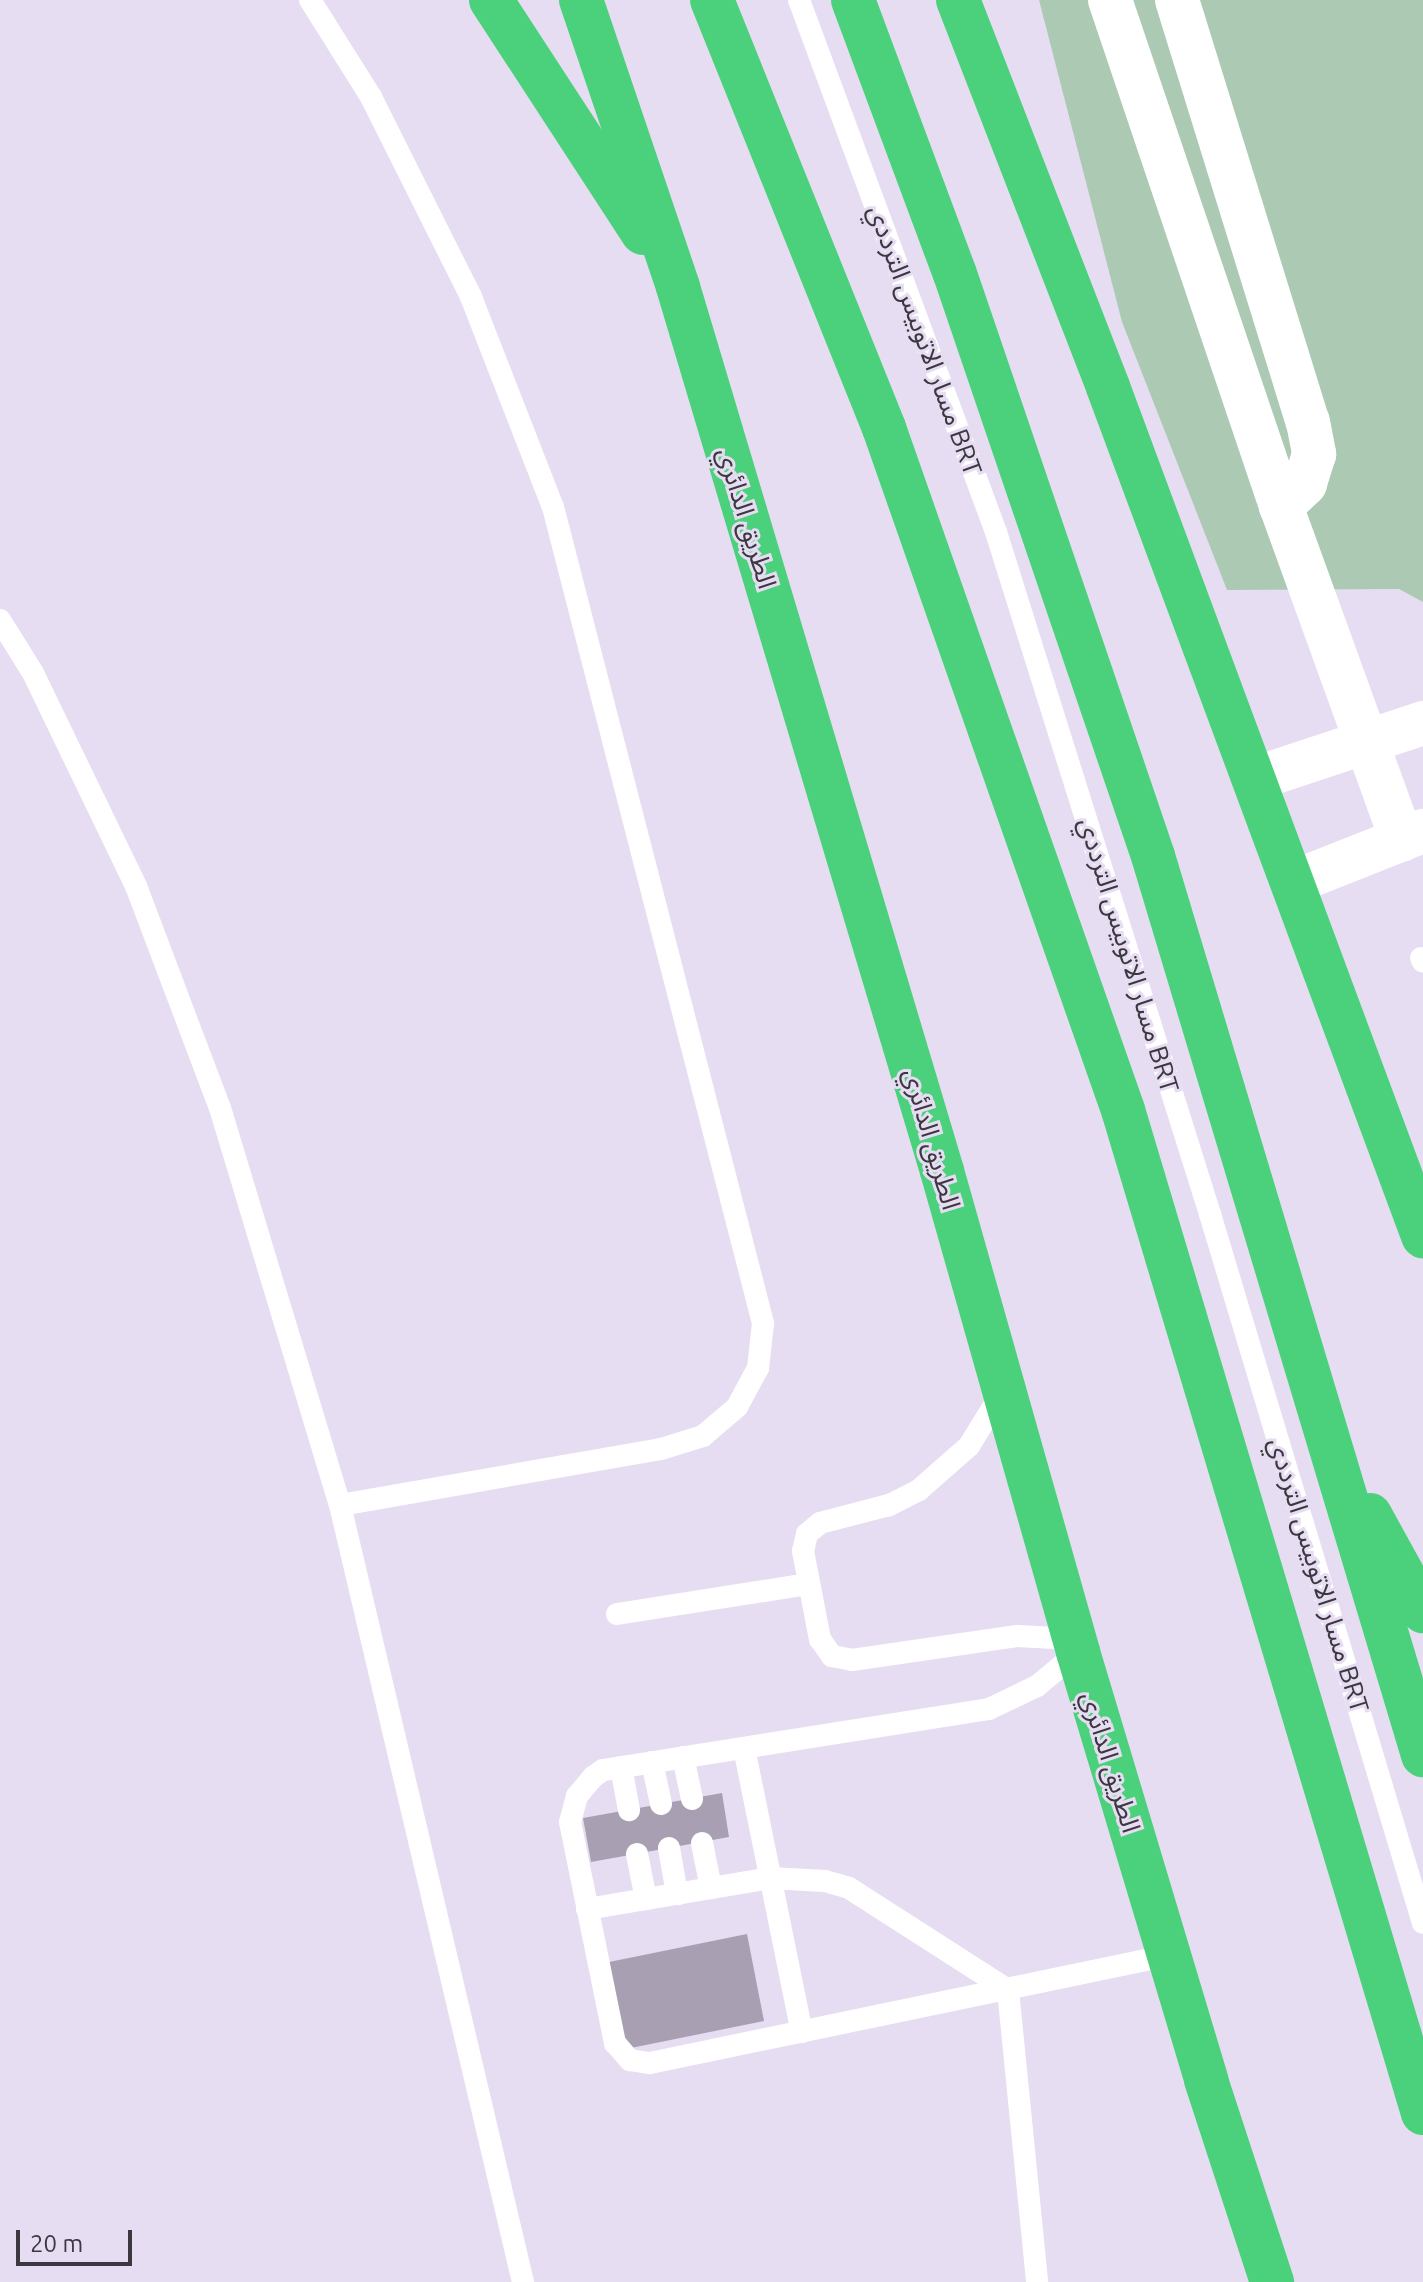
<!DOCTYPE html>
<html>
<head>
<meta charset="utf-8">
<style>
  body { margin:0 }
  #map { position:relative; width:1423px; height:2282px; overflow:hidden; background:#e7ddf2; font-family:Ubuntu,"Noto Sans Arabic",sans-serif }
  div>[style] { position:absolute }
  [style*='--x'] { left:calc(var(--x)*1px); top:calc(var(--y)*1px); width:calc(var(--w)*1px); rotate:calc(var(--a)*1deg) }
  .green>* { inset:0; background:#accab3 }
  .building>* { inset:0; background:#a89fb2 }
  .lane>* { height:22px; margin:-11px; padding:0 11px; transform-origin:11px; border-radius:11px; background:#fff }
  .street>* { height:44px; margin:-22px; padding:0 22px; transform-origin:22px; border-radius:22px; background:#fff }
  .highway>* { height:44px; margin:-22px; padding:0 22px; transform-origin:22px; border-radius:22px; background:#4bd17c }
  span { translate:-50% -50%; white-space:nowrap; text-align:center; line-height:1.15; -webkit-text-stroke:6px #e7ddf2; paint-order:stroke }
  .street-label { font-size:26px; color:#3c3840 }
  .scale { position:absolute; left:16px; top:2230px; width:116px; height:36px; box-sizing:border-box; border:4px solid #3c3840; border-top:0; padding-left:10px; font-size:24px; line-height:28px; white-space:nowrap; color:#3c3840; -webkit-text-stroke:6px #e7ddf2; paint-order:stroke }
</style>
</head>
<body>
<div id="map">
  <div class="green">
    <i style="clip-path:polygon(1039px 0,1423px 0,1423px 602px,1399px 589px,1227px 590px,1122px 322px)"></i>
  </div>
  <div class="building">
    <i style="clip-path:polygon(722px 1793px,729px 1837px,591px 1862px,583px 1818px)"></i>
    <i style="clip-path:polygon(747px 1934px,764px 2021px,626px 2049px,609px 1962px)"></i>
  </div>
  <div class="lane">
    <i style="--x:310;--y:0;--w:115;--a:57.8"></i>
    <i style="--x:371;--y:97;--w:224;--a:63.4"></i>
    <i style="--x:471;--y:297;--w:225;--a:68.7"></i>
    <i style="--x:553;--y:507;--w:843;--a:75.57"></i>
    <i style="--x:763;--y:1323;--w:45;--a:96.3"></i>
    <i style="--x:758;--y:1368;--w:44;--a:118.3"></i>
    <i style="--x:737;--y:1407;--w:45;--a:139.5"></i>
    <i style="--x:703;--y:1436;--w:44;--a:162.8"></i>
    <i style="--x:661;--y:1449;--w:326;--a:170.1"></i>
    <i style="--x:799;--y:0;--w:567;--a:69.68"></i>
    <i style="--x:996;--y:532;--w:715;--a:72.58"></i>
    <i style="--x:1210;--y:1214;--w:740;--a:73.28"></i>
    <i style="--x:0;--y:620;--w:62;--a:58.1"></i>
    <i style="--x:33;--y:673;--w:237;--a:64.2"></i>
    <i style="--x:136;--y:886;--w:237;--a:69.3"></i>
    <i style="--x:220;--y:1108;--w:415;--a:73.2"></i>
    <i style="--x:340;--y:1505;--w:798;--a:76.75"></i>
    <i style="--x:1421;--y:958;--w:4;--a:63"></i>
    <i style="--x:1001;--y:1394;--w:61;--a:121.6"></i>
    <i style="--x:969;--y:1446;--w:67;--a:138.7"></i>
    <i style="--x:919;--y:1490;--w:34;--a:153"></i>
    <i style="--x:889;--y:1505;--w:71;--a:165.4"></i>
    <i style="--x:820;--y:1523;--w:17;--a:140"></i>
    <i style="--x:807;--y:1534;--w:17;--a:103"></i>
    <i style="--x:803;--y:1551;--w:90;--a:79.1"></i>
    <i style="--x:820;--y:1639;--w:21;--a:55"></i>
    <i style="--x:832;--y:1656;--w:20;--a:11"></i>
    <i style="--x:852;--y:1660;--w:167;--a:-8.3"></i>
    <i style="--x:1017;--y:1636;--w:57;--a:3"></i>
    <i style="--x:617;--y:1614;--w:194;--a:-8.9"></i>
    <i style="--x:1078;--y:1652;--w:53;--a:140.3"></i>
    <i style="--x:1037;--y:1686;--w:53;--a:154.4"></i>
    <i style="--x:989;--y:1709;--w:391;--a:171"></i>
    <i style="--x:603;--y:1770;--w:12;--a:145"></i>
    <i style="--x:593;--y:1777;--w:25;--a:130"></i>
    <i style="--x:577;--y:1796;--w:27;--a:105"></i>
    <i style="--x:570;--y:1822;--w:226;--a:78.5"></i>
    <i style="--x:615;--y:2043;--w:23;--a:49"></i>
    <i style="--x:630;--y:2060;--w:20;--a:9"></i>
    <i style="--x:650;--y:2063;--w:531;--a:-11.73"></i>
    <i style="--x:744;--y:1748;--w:290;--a:78.5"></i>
    <i style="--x:683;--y:1757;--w:43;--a:77.9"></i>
    <i style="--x:652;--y:1762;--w:43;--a:77.9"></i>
    <i style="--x:621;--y:1767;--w:44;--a:79.5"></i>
    <i style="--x:702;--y:1843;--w:46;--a:78.7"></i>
    <i style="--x:669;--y:1848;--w:47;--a:80.1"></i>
    <i style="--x:637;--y:1854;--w:46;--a:78.7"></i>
    <i style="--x:587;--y:1909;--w:186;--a:-9.6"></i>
    <i style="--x:770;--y:1878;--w:55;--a:3.1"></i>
    <i style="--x:825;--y:1881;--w:25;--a:16"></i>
    <i style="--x:849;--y:1888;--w:189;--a:32.7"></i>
    <i style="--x:1008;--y:1990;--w:293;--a:84.3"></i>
  </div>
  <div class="street">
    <i style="--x:1110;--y:0;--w:534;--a:71.33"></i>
    <i style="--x:1281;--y:506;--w:355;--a:70.1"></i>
    <i style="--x:1177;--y:0;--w:442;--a:72.8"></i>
    <i style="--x:1308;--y:422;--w:33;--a:79"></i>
    <i style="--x:1314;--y:454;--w:31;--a:107"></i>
    <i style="--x:1305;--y:484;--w:33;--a:137"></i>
    <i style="--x:1254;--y:779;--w:178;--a:-18.3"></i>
    <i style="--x:1294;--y:882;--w:139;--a:-21.6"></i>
  </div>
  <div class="highway">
    <i style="--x:491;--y:0;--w:278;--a:56.9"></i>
    <i style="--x:581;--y:0;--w:303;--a:71.3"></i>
    <i style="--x:678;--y:287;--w:923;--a:73.37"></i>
    <i style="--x:942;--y:1171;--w:500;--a:74.2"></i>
    <i style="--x:1078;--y:1652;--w:447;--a:73.3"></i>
    <i style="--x:1206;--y:2080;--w:213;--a:71.9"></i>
    <i style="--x:712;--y:0;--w:461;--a:68.1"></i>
    <i style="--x:884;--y:428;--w:723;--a:70.69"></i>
    <i style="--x:1123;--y:1110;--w:1047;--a:73.35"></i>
    <i style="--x:853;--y:0;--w:292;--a:69.6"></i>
    <i style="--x:955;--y:274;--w:615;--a:71.21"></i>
    <i style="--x:1153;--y:856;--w:939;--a:73.28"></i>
    <i style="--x:958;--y:0;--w:415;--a:68.8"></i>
    <i style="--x:1108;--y:387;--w:906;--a:69.64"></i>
    <i style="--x:1370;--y:1515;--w:110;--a:61.1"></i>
  </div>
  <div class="street-label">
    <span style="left:925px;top:340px;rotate:70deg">مسار الاتوبيس الترددي BRT</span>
    <span style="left:747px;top:518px;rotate:73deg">الطريق الدائري</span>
    <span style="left:1129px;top:955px;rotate:73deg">مسار الاتوبيس الترددي BRT</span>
    <span style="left:932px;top:1139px;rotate:74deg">الطريق الدائري</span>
    <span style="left:1319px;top:1575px;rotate:73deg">مسار الاتوبيس الترددي BRT</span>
    <span style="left:1111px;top:1762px;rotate:73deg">الطريق الدائري</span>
  </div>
  <div class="scale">20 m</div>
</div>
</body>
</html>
